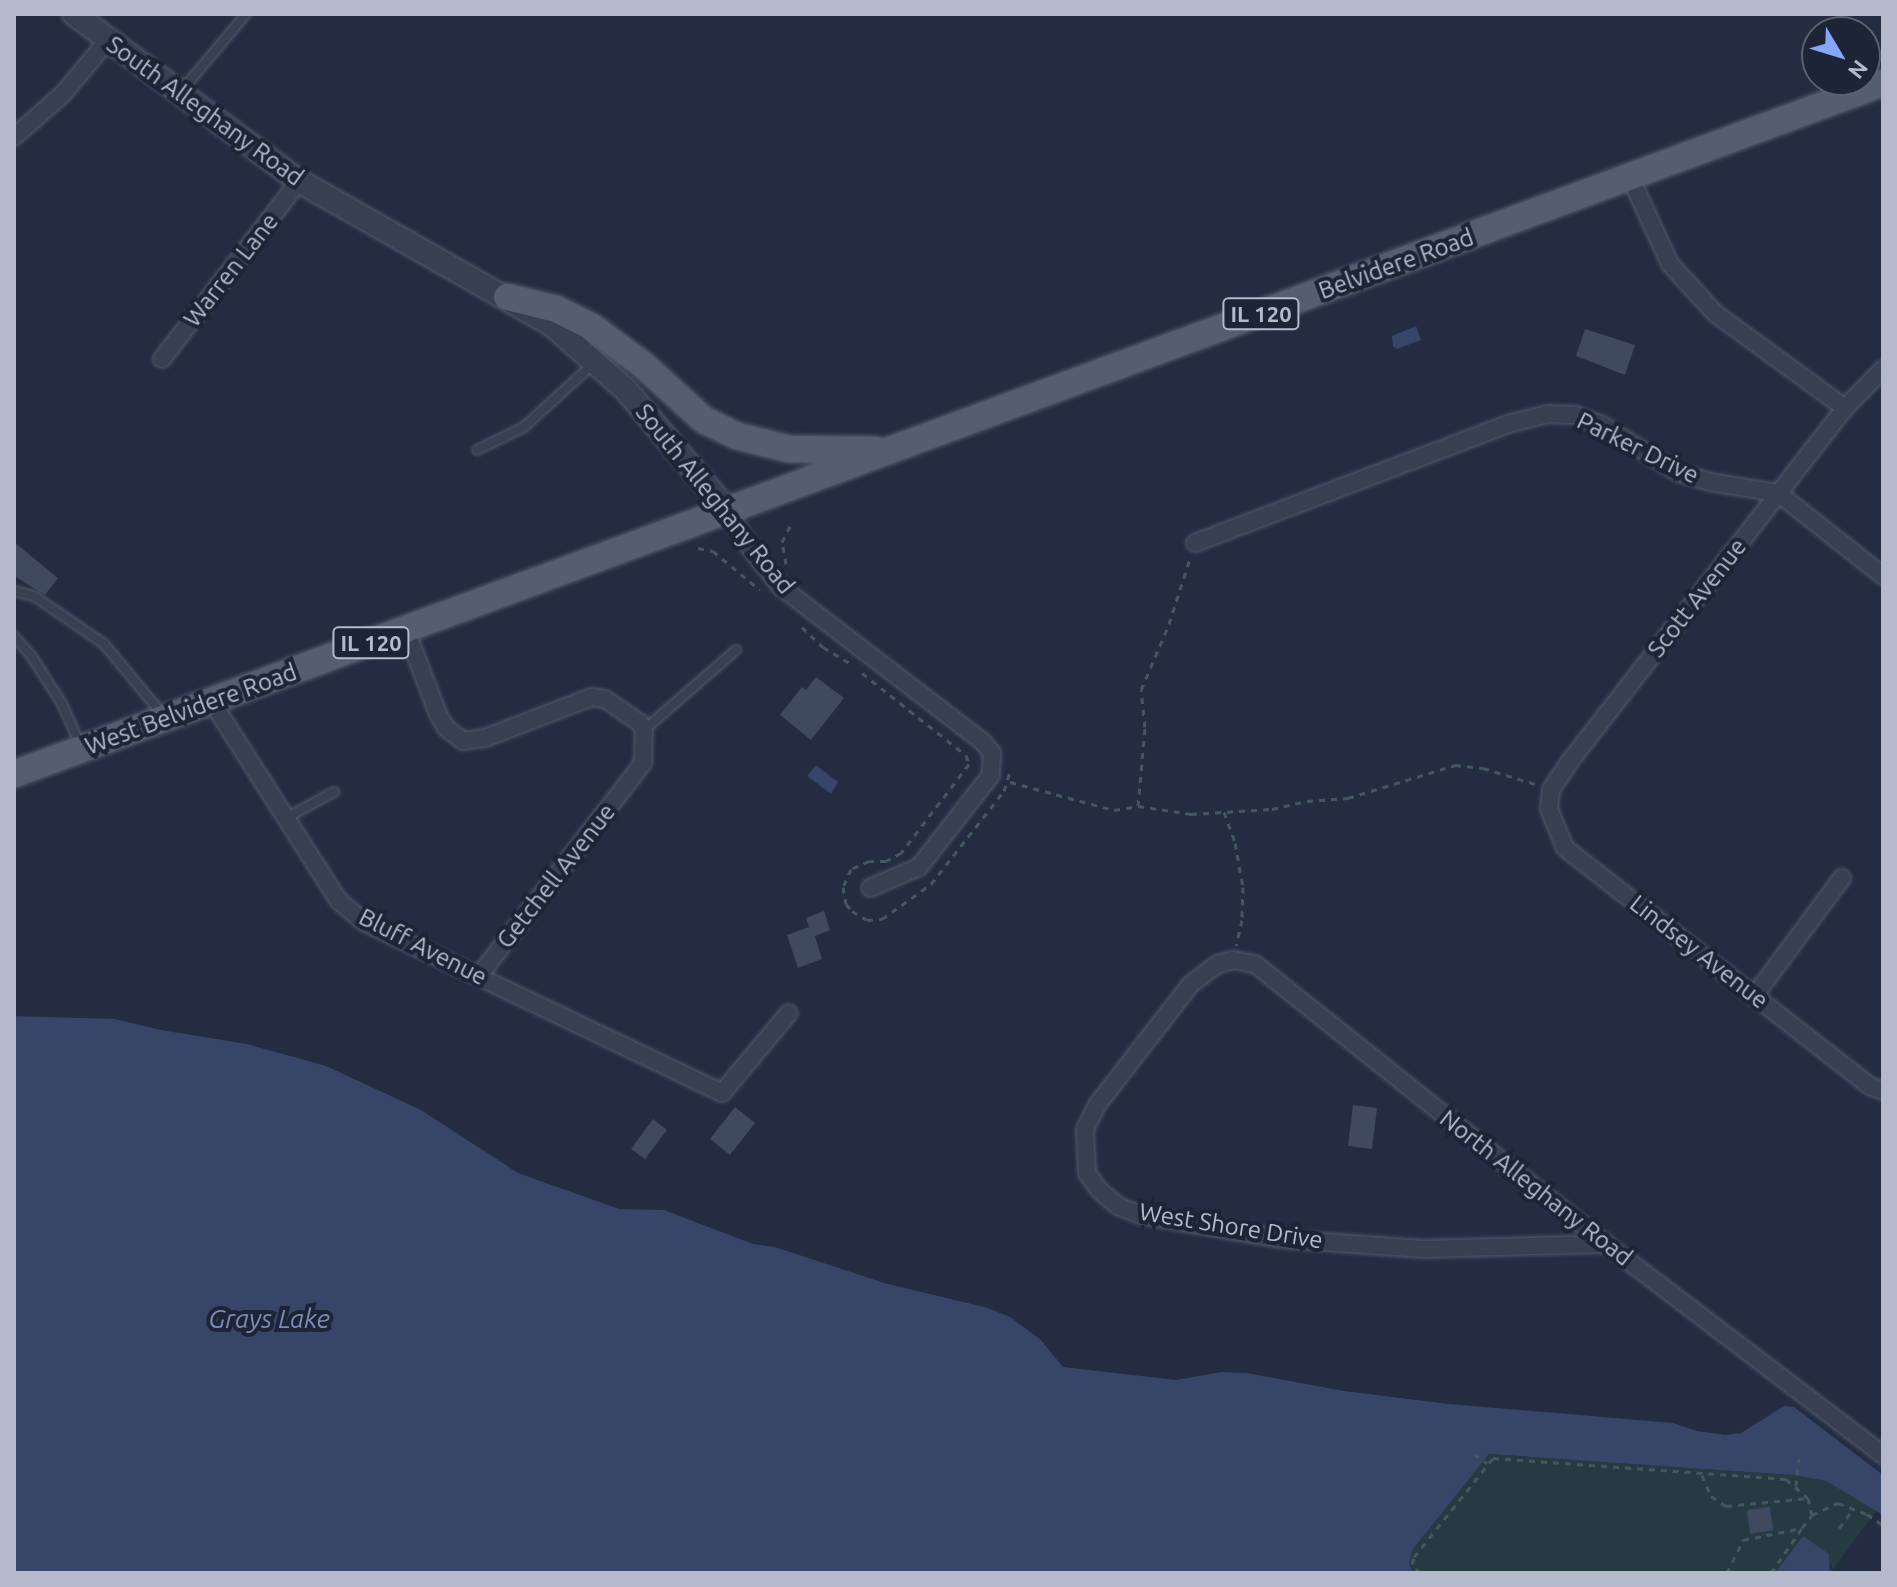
<!DOCTYPE html>
<html>
<head>
<meta charset="utf-8">
<style>
  body { margin:0 }
  #map { position:relative; width:1897px; height:1587px; overflow:hidden; background:#232c40; font-family:Ubuntu,sans-serif }
  div>[style] { position:absolute }
  [style*='--x'] { left:calc(var(--x)*1px); top:calc(var(--y)*1px); width:calc(var(--w)*1px); rotate:calc(var(--a)*1deg) }
  .green>* { inset:0; background:#253b41 }
  .water>* { inset:0; background:#364568 }
  .building>* { inset:0; background:#3f4a60 }
  .path>* { height:3px; margin-top:-1.5px; transform-origin:0; background:repeating-linear-gradient(90deg,#43585e 0 6px,transparent 0 12px) }
  .roads { filter:drop-shadow(0 0 2px #525a6b) drop-shadow(0 0 2px #525a6b) }
  .service>* { height:8px; margin:-4px; padding:0 4px; transform-origin:4px; border-radius:4px; background:#373f50 }
  .minor>* { height:16px; margin:-8px; padding:0 8px; transform-origin:8px; border-radius:8px; background:#373f50 }
  .tertiary>* { height:22px; margin:-11px; padding:0 11px; transform-origin:11px; border-radius:11px; background:#373f50 }
  .primary>* { height:26px; margin:-13px; padding:0 13px; transform-origin:13px; border-radius:13px; background:#555e70 }
  span { translate:-50% -50%; white-space:nowrap; text-align:center; line-height:1.15; -webkit-text-stroke:8px #1c2435; paint-order:stroke }
  .shield-label span { padding:2px 6px; background:#1c2435; border:2px solid; border-radius:6px; -webkit-text-stroke-width:0 }
  .shield-label { font-size:22px; color:#b4bacb; font-weight:700 }
  .street-label { font-size:24px; color:#b4bacb }
  .water-label { font-size:26px; color:#7a8cb4; font-style:italic }
  .frame { position:absolute; inset:0; border:16px solid #b4bacb; pointer-events:none }
  .north { position:absolute; left:1801px; top:16px; width:80px; height:80px; box-sizing:border-box; background:#1c2435; border:2px solid #596071; border-radius:50%; rotate:128deg; font-size:22px; font-weight:700; line-height:32px; text-align:center; color:#b4bacb }
  .north::after { content:''; display:block; margin:auto; width:28px; height:36px; background:#86a6fe; clip-path:polygon(50% 0,100% 100%,50% 72%,0 100%) }
</style>
</head>
<body>
<div id="map">
  <div class="green">
    <i style="clip-path:polygon(1488px 1454px,1792px 1475px,1826px 1481px,1877px 1510px,1830px 1573px,1832px 1566px,1803px 1536px,1775px 1573px,1413px 1573px,1409px 1564px,1413px 1549px)"></i>
  </div>
  <div class="water">
    <i style="clip-path:polygon(1416px 326px,1421px 340px,1397px 349px,1393px 347px,1392px 336px)"></i>
    <i style="clip-path:polygon(816px 765px,838px 782px,831px 794px,807px 776px)"></i>
    <i style="clip-path:polygon(14px 1016px,115px 1019px,161px 1030px,247px 1044px,326px 1066px,421px 1110px,518px 1173px,619px 1209px,664px 1210px,753px 1244px,775px 1247px,884px 1283px,988px 1308px,1010px 1317px,1040px 1339px,1063px 1367px,1176px 1380px,1222px 1372px,1247px 1373px,1344px 1391px,1449px 1404px,1673px 1423px,1697px 1431px,1725px 1435px,1741px 1433px,1784px 1406px,1794px 1407px,1883px 1475px,1883px 1515px,1826px 1481px,1792px 1475px,1489px 1454px,1413px 1549px,1409px 1563px,1413px 1573px,14px 1573px)"></i>
    <i style="clip-path:polygon(1803px 1536px,1829px 1554px,1830px 1573px,1775px 1573px)"></i>
  </div>
  <div class="building">
    <i style="clip-path:polygon(1585px 329px,1635px 345px,1625px 375px,1576px 356px)"></i>
    <i style="clip-path:polygon(14px 542px,58px 578px,45px 595px,14px 576px)"></i>
    <i style="clip-path:polygon(816px 677px,844px 698px,811px 740px,780px 715px,802px 687px,806px 690px)"></i>
    <i style="clip-path:polygon(824px 911px,830px 930px,815px 936px,822px 959px,798px 968px,787px 935px,809px 927px,806px 918px)"></i>
    <i style="clip-path:polygon(1353px 1105px,1377px 1108px,1372px 1149px,1348px 1146px)"></i>
    <i style="clip-path:polygon(735px 1107px,755px 1123px,730px 1155px,710px 1139px)"></i>
    <i style="clip-path:polygon(653px 1119px,667px 1130px,645px 1159px,631px 1149px)"></i>
    <i style="clip-path:polygon(1770px 1507px,1773px 1530px,1750px 1534px,1747px 1510px)"></i>
  </div>
  <div class="path">
    <i style="--x:698;--y:548;--w:15;--a:11"></i>
    <i style="--x:713;--y:551;--w:61;--a:39.7"></i>
    <i style="--x:786;--y:564;--w:22;--a:-100"></i>
    <i style="--x:782;--y:542;--w:18;--a:-63"></i>
    <i style="--x:802;--y:627;--w:29;--a:44"></i>
    <i style="--x:823;--y:647;--w:31;--a:31"></i>
    <i style="--x:862;--y:673;--w:132;--a:38.3"></i>
    <i style="--x:966;--y:755;--w:9;--a:72"></i>
    <i style="--x:969;--y:764;--w:112;--a:127.4"></i>
    <i style="--x:901;--y:853;--w:17;--a:152"></i>
    <i style="--x:886;--y:861;--w:17;--a:180"></i>
    <i style="--x:869;--y:861;--w:20;--a:156"></i>
    <i style="--x:851;--y:869;--w:20;--a:114"></i>
    <i style="--x:843;--y:887;--w:17;--a:80"></i>
    <i style="--x:846;--y:904;--w:9;--a:49"></i>
    <i style="--x:852;--y:911;--w:17;--a:31"></i>
    <i style="--x:867;--y:920;--w:15;--a:-4"></i>
    <i style="--x:882;--y:919;--w:60;--a:-35.5"></i>
    <i style="--x:931;--y:884;--w:118;--a:-51.9"></i>
    <i style="--x:1004;--y:791;--w:21;--a:-73"></i>
    <i style="--x:1010;--y:782;--w:108;--a:15.1"></i>
    <i style="--x:1114;--y:810;--w:24;--a:-9"></i>
    <i style="--x:1138;--y:806;--w:54;--a:8.6"></i>
    <i style="--x:1191;--y:814;--w:81;--a:-3.5"></i>
    <i style="--x:1272;--y:809;--w:36;--a:-13"></i>
    <i style="--x:1307;--y:801;--w:41;--a:-4.2"></i>
    <i style="--x:1348;--y:798;--w:112;--a:-17.1"></i>
    <i style="--x:1455;--y:765;--w:28;--a:6"></i>
    <i style="--x:1483;--y:768;--w:54;--a:17.1"></i>
    <i style="--x:1138;--y:806;--w:79;--a:-84.9"></i>
    <i style="--x:1145;--y:727;--w:37;--a:-96"></i>
    <i style="--x:1141;--y:690;--w:72;--a:-67"></i>
    <i style="--x:1169;--y:624;--w:69;--a:-72.3"></i>
    <i style="--x:1224;--y:812;--w:33;--a:70"></i>
    <i style="--x:1235;--y:843;--w:45;--a:79.7"></i>
    <i style="--x:1243;--y:887;--w:33;--a:92"></i>
    <i style="--x:1242;--y:920;--w:26;--a:103"></i>
    <i style="--x:1474;--y:1454;--w:16;--a:35"></i>
    <i style="--x:1702;--y:1475;--w:23;--a:67"></i>
    <i style="--x:1711;--y:1496;--w:18;--a:34"></i>
    <i style="--x:1726;--y:1506;--w:82;--a:-5.6"></i>
    <i style="--x:1796;--y:1486;--w:28;--a:-84"></i>
    <i style="--x:1839;--y:1528;--w:25;--a:-53"></i>
    <i style="--x:1420;--y:1573;--w:12;--a:-132"></i>
    <i style="--x:1412;--y:1564;--w:7;--a:-74"></i>
    <i style="--x:1414;--y:1557;--w:127;--a:-51.4"></i>
    <i style="--x:1493;--y:1458;--w:294;--a:4.1"></i>
    <i style="--x:1786;--y:1479;--w:29;--a:41"></i>
    <i style="--x:1808;--y:1498;--w:17;--a:77"></i>
    <i style="--x:1727;--y:1573;--w:37;--a:-64"></i>
    <i style="--x:1743;--y:1540;--w:60;--a:-11.5"></i>
    <i style="--x:1802;--y:1528;--w:16;--a:-52"></i>
    <i style="--x:1812;--y:1515;--w:29;--a:-25"></i>
    <i style="--x:1838;--y:1503;--w:31;--a:21"></i>
    <i style="--x:1867;--y:1514;--w:19;--a:35"></i>
    <i style="--x:1771;--y:1573;--w:55;--a:-55.4"></i>
  </div>
  <div class="roads">
    <div class="service">
      <i style="--x:182;--y:90;--w:99;--a:-49.9"></i>
      <i style="--x:477;--y:450;--w:52;--a:-26.1"></i>
      <i style="--x:524;--y:427;--w:95;--a:-42.4"></i>
      <i style="--x:14;--y:591;--w:21;--a:14"></i>
      <i style="--x:34;--y:596;--w:85;--a:34.4"></i>
      <i style="--x:104;--y:644;--w:92;--a:50.3"></i>
      <i style="--x:14;--y:636;--w:28;--a:49"></i>
      <i style="--x:32;--y:657;--w:56;--a:57.4"></i>
      <i style="--x:62;--y:704;--w:44;--a:65.8"></i>
      <i style="--x:644;--y:730;--w:122;--a:-41"></i>
      <i style="--x:286;--y:818;--w:55;--a:-28.4"></i>
    </div>
    <div class="minor">
      <i style="--x:14;--y:137;--w:65;--a:-41.3"></i>
      <i style="--x:63;--y:94;--w:70;--a:-50.2"></i>
      <i style="--x:1630;--y:177;--w:96;--a:65.3"></i>
      <i style="--x:1670;--y:264;--w:68;--a:47.4"></i>
      <i style="--x:1716;--y:314;--w:160;--a:36.1"></i>
      <i style="--x:162;--y:359;--w:225;--a:-52.4"></i>
      <i style="--x:1883;--y:369;--w:54;--a:134.3"></i>
      <i style="--x:1845;--y:408;--w:450;--a:127.9"></i>
      <i style="--x:1569;--y:763;--w:32;--a:124"></i>
      <i style="--x:1551;--y:790;--w:19;--a:96"></i>
      <i style="--x:1549;--y:809;--w:42;--a:67.7"></i>
      <i style="--x:1565;--y:848;--w:387;--a:38"></i>
      <i style="--x:1870;--y:1086;--w:14;--a:21"></i>
      <i style="--x:728;--y:511;--w:44;--a:58.8"></i>
      <i style="--x:751;--y:549;--w:48;--a:51.7"></i>
      <i style="--x:781;--y:587;--w:253;--a:37.5"></i>
      <i style="--x:982;--y:741;--w:16;--a:50"></i>
      <i style="--x:992;--y:753;--w:22;--a:93"></i>
      <i style="--x:991;--y:775;--w:117;--a:128"></i>
      <i style="--x:919;--y:867;--w:53;--a:156.8"></i>
      <i style="--x:1195;--y:543;--w:335;--a:-20.8"></i>
      <i style="--x:1508;--y:424;--w:41;--a:-14"></i>
      <i style="--x:1548;--y:414;--w:27;--a:2"></i>
      <i style="--x:1575;--y:415;--w:29;--a:20"></i>
      <i style="--x:1602;--y:425;--w:89;--a:32.1"></i>
      <i style="--x:1677;--y:472;--w:34;--a:17"></i>
      <i style="--x:1710;--y:482;--w:69;--a:9.2"></i>
      <i style="--x:1778;--y:493;--w:134;--a:38.3"></i>
      <i style="--x:406;--y:630;--w:90;--a:69.1"></i>
      <i style="--x:438;--y:714;--w:16;--a:60"></i>
      <i style="--x:446;--y:728;--w:21;--a:37"></i>
      <i style="--x:463;--y:741;--w:22;--a:-8"></i>
      <i style="--x:485;--y:738;--w:115;--a:-21"></i>
      <i style="--x:592;--y:697;--w:13;--a:9"></i>
      <i style="--x:605;--y:699;--w:42;--a:34.4"></i>
      <i style="--x:640;--y:723;--w:8;--a:60"></i>
      <i style="--x:644;--y:730;--w:33;--a:92"></i>
      <i style="--x:643;--y:763;--w:269;--a:127.6"></i>
      <i style="--x:212;--y:702;--w:236;--a:57.5"></i>
      <i style="--x:339;--y:901;--w:33;--a:40"></i>
      <i style="--x:364;--y:922;--w:397;--a:25.5"></i>
      <i style="--x:722;--y:1093;--w:104;--a:-50.1"></i>
      <i style="--x:1755;--y:995;--w:146;--a:-53.4"></i>
      <i style="--x:1606;--y:1244;--w:183;--a:178.4"></i>
      <i style="--x:1423;--y:1249;--w:142;--a:-176"></i>
      <i style="--x:1281;--y:1239;--w:142;--a:-170.3"></i>
      <i style="--x:1141;--y:1215;--w:25;--a:-159"></i>
      <i style="--x:1118;--y:1206;--w:23;--a:-140"></i>
      <i style="--x:1100;--y:1191;--w:22;--a:-126"></i>
      <i style="--x:1087;--y:1173;--w:44;--a:-92.6"></i>
      <i style="--x:1085;--y:1129;--w:27;--a:-63"></i>
      <i style="--x:1097;--y:1105;--w:153;--a:-52.2"></i>
      <i style="--x:1191;--y:984;--w:34;--a:-37"></i>
      <i style="--x:1218;--y:964;--w:16;--a:-14"></i>
      <i style="--x:1234;--y:960;--w:21;--a:11"></i>
      <i style="--x:1255;--y:964;--w:449;--a:38.6"></i>
      <i style="--x:1606;--y:1244;--w:348;--a:37.3"></i>
    </div>
    <div class="tertiary">
      <i style="--x:74;--y:14;--w:280;--a:36.6"></i>
      <i style="--x:299;--y:181;--w:290;--a:29.6"></i>
      <i style="--x:551;--y:324;--w:100;--a:41.3"></i>
      <i style="--x:626;--y:390;--w:158;--a:49.9"></i>
    </div>
    <div class="primary">
      <i style="--x:507;--y:297;--w:50;--a:13.8"></i>
      <i style="--x:556;--y:309;--w:40;--a:26.6"></i>
      <i style="--x:592;--y:327;--w:62;--a:36.5"></i>
      <i style="--x:642;--y:364;--w:84;--a:42.1"></i>
      <i style="--x:704;--y:420;--w:37;--a:26"></i>
      <i style="--x:737;--y:436;--w:54;--a:14"></i>
      <i style="--x:789;--y:449;--w:86;--a:0.7"></i>
      <i style="--x:14;--y:774;--w:1993;--a:-20.29"></i>
    </div>
  </div>
  <div class="shield-label">
    <span style="left:1261px;top:314px">IL 120</span>
    <span style="left:371px;top:643px">IL 120</span>
  </div>
  <div class="street-label">
    <span style="left:205px;top:111px;rotate:36deg">South Alleghany Road</span>
    <span style="left:1396px;top:264px;rotate:-20deg">Belvidere Road</span>
    <span style="left:231px;top:270px;rotate:-52deg">Warren Lane</span>
    <span style="left:1638px;top:448px;rotate:26deg">Parker Drive</span>
    <span style="left:715px;top:499px;rotate:51deg">South Alleghany Road</span>
    <span style="left:1697px;top:598px;rotate:-52deg">Scott Avenue</span>
    <span style="left:191px;top:709px;rotate:-20deg">West Belvidere Road</span>
    <span style="left:556px;top:876px;rotate:-52deg">Getchell Avenue</span>
    <span style="left:423px;top:947px;rotate:27deg">Bluff Avenue</span>
    <span style="left:1699px;top:952px;rotate:38deg">Lindsey Avenue</span>
    <span style="left:1536px;top:1188px;rotate:38deg">North Alleghany Road</span>
    <span style="left:1231px;top:1226px;rotate:9deg">West Shore Drive</span>
  </div>
  <div class="water-label">
    <span style="left:269px;top:1319px">Grays Lake</span>
  </div>
  <div class="frame"></div>
  <div class="north">N</div>
</div>
</body>
</html>
